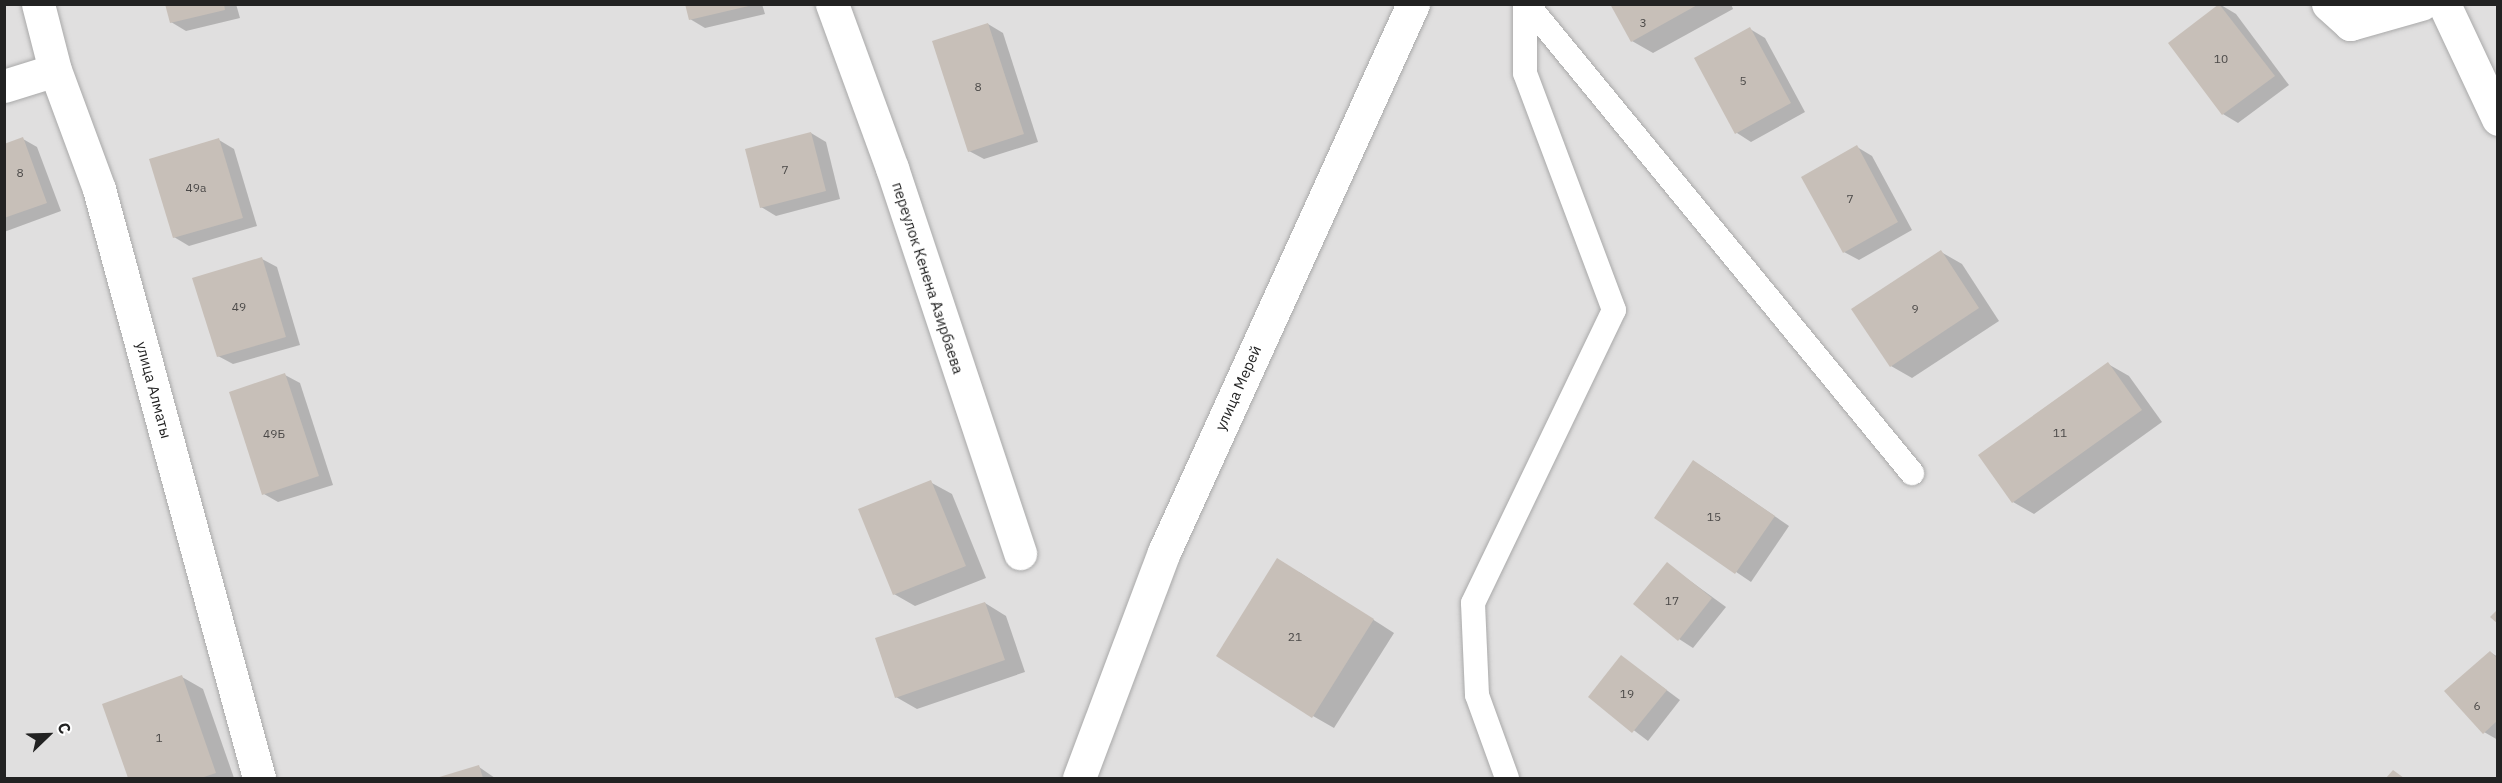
<!DOCTYPE html>
<html>
<head>
<meta charset="utf-8">
<style>
  body { margin:0 }
  #map { position:relative; width:2502px; height:783px; overflow:hidden; background:#f2efe9; font-family:"IBM Plex Sans",sans-serif }
  div>[style] { position:absolute }
  [style*='--x'] { left:calc(var(--x)*1px); top:calc(var(--y)*1px); width:calc(var(--w)*1px); rotate:calc(var(--a)*1deg) }
  .residential>* { inset:0; background:#e0dfdf }
  .shadow>* { inset:0; background:#0003 }
  .building>* { inset:0; background:#c7bfb8 }
  .roads { filter:drop-shadow(0 0 2px #a9a9a9) drop-shadow(0 0 2px #a9a9a9) }
  .lane>* { height:24px; margin:-12px; padding:0 12px; transform-origin:12px; border-radius:12px; background:#fff }
  .street>* { height:33px; margin:-16.5px; padding:0 16.5px; transform-origin:16.5px; border-radius:16.5px; background:#fff }
  span { translate:-50% -50%; white-space:nowrap; text-align:center; line-height:1.15; -webkit-text-stroke:4.5px #fff; paint-order:stroke }
  .number-label { font-size:12px; color:#4b4948 }
  .number-label span { -webkit-text-stroke-width:0 }
  .street-label { font-size:15px; color:#222 }
  .frame { position:absolute; inset:0; border:6px solid #222; pointer-events:none }
  .north { position:absolute; left:18px; top:705px; width:60px; height:60px; -webkit-text-stroke:4px #fff; paint-order:stroke; rotate:67deg; font-size:16px; font-weight:700; line-height:24px; text-align:center; color:#222 }
  .north::after { content:''; display:block; margin:auto; width:21px; height:27px; background:#222; clip-path:polygon(50% 0,100% 100%,50% 72%,0 100%) }
</style>
</head>
<body>
<div id="map">
  <div class="residential">
    <i style="clip-path:polygon(5px 5px,2497px 5px,2497px 778px,5px 778px)"></i>
  </div>
  <div class="shadow">
    <i style="clip-path:polygon(167px 4px,236px 4px,240px 18px,186px 31px,171px 22px)"></i>
    <i style="clip-path:polygon(686px 4px,762px 4px,765px 14px,705px 28px,690px 19px)"></i>
    <i style="clip-path:polygon(1611px 4px,1731px 4px,1733px 9px,1653px 53px,1632px 41px)"></i>
    <i style="clip-path:polygon(2221px 5px,2236px 14px,2289px 85px,2238px 123px,2223px 114px,2170px 43px)"></i>
    <i style="clip-path:polygon(988px 24px,1003px 33px,1038px 142px,984px 159px,969px 151px)"></i>
    <i style="clip-path:polygon(1750px 29px,1765px 38px,1805px 112px,1751px 142px,1737px 133px)"></i>
    <i style="clip-path:polygon(811px 133px,826px 142px,840px 199px,776px 216px,761px 207px)"></i>
    <i style="clip-path:polygon(23px 139px,37px 147px,61px 211px,4px 232px,4px 145px)"></i>
    <i style="clip-path:polygon(219px 140px,234px 149px,257px 226px,189px 246px,174px 237px)"></i>
    <i style="clip-path:polygon(1857px 147px,1872px 156px,1912px 230px,1859px 260px,1844px 252px)"></i>
    <i style="clip-path:polygon(1941px 252px,1962px 264px,1999px 321px,1912px 378px,1891px 366px)"></i>
    <i style="clip-path:polygon(262px 259px,277px 267px,300px 345px,233px 364px,218px 356px)"></i>
    <i style="clip-path:polygon(2108px 364px,2129px 376px,2162px 422px,2034px 514px,2013px 502px,1980px 456px)"></i>
    <i style="clip-path:polygon(285px 375px,300px 383px,333px 485px,278px 502px,264px 494px)"></i>
    <i style="clip-path:polygon(1709px 471px,1789px 526px,1751px 582px,1656px 518px)"></i>
    <i style="clip-path:polygon(930px 482px,952px 494px,986px 578px,915px 606px,894px 594px)"></i>
    <i style="clip-path:polygon(1667px 564px,1726px 607px,1693px 648px,1679px 639px)"></i>
    <i style="clip-path:polygon(1299px 572px,1394px 633px,1334px 728px,1313px 716px)"></i>
    <i style="clip-path:polygon(985px 603px,1006px 616px,1025px 672px,917px 709px,896px 697px)"></i>
    <i style="clip-path:polygon(2490px 652px,2498px 657px,2498px 740px,2484px 732px)"></i>
    <i style="clip-path:polygon(1622px 657px,1680px 700px,1648px 741px,1590px 697px)"></i>
    <i style="clip-path:polygon(182px 677px,203px 689px,234px 778px,130px 778px,104px 705px)"></i>
    <i style="clip-path:polygon(479px 767px,495px 778px,439px 778px)"></i>
  </div>
  <div class="building">
    <i style="clip-path:polygon(165px 4px,224px 4px,225px 10px,170px 23px)"></i>
    <i style="clip-path:polygon(685px 4px,753px 4px,753px 5px,689px 20px)"></i>
    <i style="clip-path:polygon(1610px 4px,1699px 4px,1631px 42px)"></i>
    <i style="clip-path:polygon(2219px 4px,2275px 76px,2222px 115px,2168px 43px)"></i>
    <i style="clip-path:polygon(988px 23px,1024px 134px,968px 152px,932px 41px)"></i>
    <i style="clip-path:polygon(1750px 27px,1791px 103px,1735px 134px,1694px 58px)"></i>
    <i style="clip-path:polygon(811px 132px,826px 191px,760px 208px,745px 149px)"></i>
    <i style="clip-path:polygon(23px 137px,47px 203px,4px 218px,4px 144px)"></i>
    <i style="clip-path:polygon(219px 138px,243px 218px,173px 238px,149px 159px)"></i>
    <i style="clip-path:polygon(1857px 145px,1898px 222px,1843px 253px,1801px 177px)"></i>
    <i style="clip-path:polygon(1941px 250px,1979px 308px,1890px 367px,1851px 309px)"></i>
    <i style="clip-path:polygon(262px 257px,286px 337px,217px 357px,192px 278px)"></i>
    <i style="clip-path:polygon(2108px 362px,2142px 410px,2012px 503px,1978px 455px)"></i>
    <i style="clip-path:polygon(285px 373px,319px 476px,262px 495px,229px 392px)"></i>
    <i style="clip-path:polygon(1693px 460px,1775px 516px,1735px 574px,1654px 518px)"></i>
    <i style="clip-path:polygon(931px 480px,966px 566px,893px 595px,858px 509px)"></i>
    <i style="clip-path:polygon(1277px 558px,1374px 619px,1312px 718px,1216px 656px)"></i>
    <i style="clip-path:polygon(1667px 562px,1712px 598px,1678px 641px,1633px 604px)"></i>
    <i style="clip-path:polygon(985px 602px,1005px 660px,895px 698px,875px 638px)"></i>
    <i style="clip-path:polygon(2498px 609px,2498px 624px,2490px 617px)"></i>
    <i style="clip-path:polygon(2490px 651px,2498px 659px,2498px 720px,2483px 734px,2444px 691px)"></i>
    <i style="clip-path:polygon(1621px 655px,1667px 690px,1632px 733px,1588px 697px)"></i>
    <i style="clip-path:polygon(182px 675px,216px 773px,201px 778px,128px 778px,102px 704px)"></i>
    <i style="clip-path:polygon(479px 765px,483px 778px,436px 778px)"></i>
    <i style="clip-path:polygon(2393px 770px,2404px 778px,2386px 778px)"></i>
  </div>
  <div class="roads">
    <div class="lane">
      <i style="--x:1527;--y:4;--w:607;--a:50.62"></i>
      <i style="--x:1507;--y:778;--w:88;--a:-109.9"></i>
      <i style="--x:1477;--y:695;--w:92;--a:-92.5"></i>
      <i style="--x:1473;--y:603;--w:325;--a:-64.3"></i>
      <i style="--x:1614;--y:310;--w:253;--a:-110.6"></i>
      <i style="--x:1525;--y:73;--w:69;--a:-90"></i>
    </div>
    <div class="street">
      <i style="--x:38;--y:4;--w:68;--a:75.6"></i>
      <i style="--x:55;--y:70;--w:127;--a:69.7"></i>
      <i style="--x:99;--y:189;--w:610;--a:74.8"></i>
      <i style="--x:832;--y:4;--w:175;--a:69.9"></i>
      <i style="--x:892;--y:168;--w:406;--a:71.6"></i>
      <i style="--x:2328;--y:4;--w:30;--a:42"></i>
      <i style="--x:2350;--y:24;--w:74;--a:-15.7"></i>
      <i style="--x:2444;--y:4;--w:127;--a:64.8"></i>
      <i style="--x:4;--y:86;--w:53;--a:-17.4"></i>
      <i style="--x:1079;--y:778;--w:241;--a:-69.4"></i>
      <i style="--x:1164;--y:552;--w:602;--a:-65.56"></i>
    </div>
  </div>
  <div class="number-label">
    <span style="left:1643px;top:23px">3</span>
    <span style="left:2221px;top:59px">10</span>
    <span style="left:1743px;top:81px">5</span>
    <span style="left:978px;top:87px">8</span>
    <span style="left:785px;top:170px">7</span>
    <span style="left:20px;top:173px">8</span>
    <span style="left:196px;top:188px">49а</span>
    <span style="left:1850px;top:199px">7</span>
    <span style="left:239px;top:307px">49</span>
    <span style="left:1915px;top:309px">9</span>
    <span style="left:2060px;top:433px">11</span>
    <span style="left:274px;top:434px">49Б</span>
    <span style="left:1714px;top:517px">15</span>
    <span style="left:1672px;top:601px">17</span>
    <span style="left:1295px;top:637px">21</span>
    <span style="left:1627px;top:694px">19</span>
    <span style="left:2477px;top:706px">6</span>
    <span style="left:159px;top:738px">1</span>
  </div>
  <div class="street-label">
    <span style="left:928px;top:278px;rotate:72deg">переулок Кенена Азирбаева</span>
    <span style="left:1238px;top:388px;rotate:-66deg">улица Мерей</span>
    <span style="left:154px;top:390px;rotate:75deg">улица Алматы</span>
  </div>
  <div class="frame"></div>
  <div class="north">С</div>
</div>
</body>
</html>
